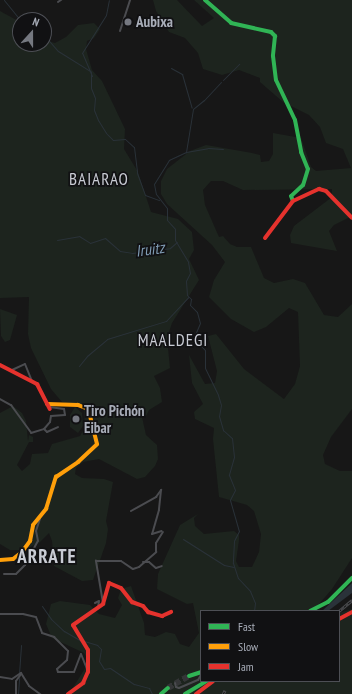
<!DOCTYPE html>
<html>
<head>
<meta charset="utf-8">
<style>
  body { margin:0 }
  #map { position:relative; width:352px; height:694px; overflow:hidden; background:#171717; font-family:"PT Sans Narrow",sans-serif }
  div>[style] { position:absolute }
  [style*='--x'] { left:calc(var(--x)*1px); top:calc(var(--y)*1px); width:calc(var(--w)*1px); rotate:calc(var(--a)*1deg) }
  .green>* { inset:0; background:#1d241e }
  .water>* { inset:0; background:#2a3239 }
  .stream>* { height:1px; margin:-0.5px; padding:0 0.5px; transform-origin:0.5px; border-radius:0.5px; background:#2a3239 }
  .highway-tunnel>* { height:5.5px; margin-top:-2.75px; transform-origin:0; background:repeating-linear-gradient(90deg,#343537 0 5.5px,transparent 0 8.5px) }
  .street>* { height:2px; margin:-1px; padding:0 1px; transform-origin:1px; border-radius:1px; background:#4b4c50 }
  .fast>* { height:4px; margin:-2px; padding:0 2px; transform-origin:2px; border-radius:2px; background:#30b455 }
  .slow>* { height:4px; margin:-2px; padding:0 2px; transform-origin:2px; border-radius:2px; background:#ff9f0a }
  .jam>* { height:4px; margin:-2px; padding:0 2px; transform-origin:2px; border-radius:2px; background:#e5322d }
  .rail>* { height:2.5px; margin-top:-1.25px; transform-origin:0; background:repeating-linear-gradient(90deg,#111113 0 3px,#4b4c4f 0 6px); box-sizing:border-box; border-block:1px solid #4b4c4f }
  .dots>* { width:11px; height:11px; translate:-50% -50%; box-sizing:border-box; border:2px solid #111113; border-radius:50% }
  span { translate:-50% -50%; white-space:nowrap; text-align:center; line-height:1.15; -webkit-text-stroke:3.5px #111113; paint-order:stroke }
  .poi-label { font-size:15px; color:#a8adb8; font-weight:700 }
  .left { translate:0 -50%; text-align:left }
  .water-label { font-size:16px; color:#7f9bb3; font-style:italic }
  .quarter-label { font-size:17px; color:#c9ccd4; letter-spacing:1px }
  .district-label { font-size:19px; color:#c9ccd4; font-weight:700; letter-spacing:1px }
  .legend { position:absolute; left:200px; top:610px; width:140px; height:72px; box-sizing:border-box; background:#111113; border:1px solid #4d4f55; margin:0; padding:5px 7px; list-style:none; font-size:12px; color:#a8adb8 }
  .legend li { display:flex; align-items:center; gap:8px; height:20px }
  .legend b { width:20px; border:1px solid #4d4f55 }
  .north { position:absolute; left:12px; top:12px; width:40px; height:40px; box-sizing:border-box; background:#111113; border:1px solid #4d4f55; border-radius:50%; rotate:21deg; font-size:11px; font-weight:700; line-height:16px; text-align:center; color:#a8adb8 }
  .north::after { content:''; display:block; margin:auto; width:14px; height:18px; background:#757880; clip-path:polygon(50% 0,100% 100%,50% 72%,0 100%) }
</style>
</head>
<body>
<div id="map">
  <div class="green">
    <i style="clip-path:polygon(153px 0,177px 0,202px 26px,214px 18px,194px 0,352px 0,352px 216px,334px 225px,329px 231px,337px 251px,291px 243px,290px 235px,294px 226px,332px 197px,332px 189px,243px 190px,223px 181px,211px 181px,203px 190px,205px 205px,219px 237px,223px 236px,230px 244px,237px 247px,251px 247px,264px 278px,274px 283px,293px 279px,305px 283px,324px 315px,338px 317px,352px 304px,352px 409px,331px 437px,323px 455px,325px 464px,340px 471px,352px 471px,352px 558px,332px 589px,313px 611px,201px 611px,201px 681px,339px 681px,339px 613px,352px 609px,352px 694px,69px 694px,89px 662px,84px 653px,52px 638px,46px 624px,51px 604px,60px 601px,90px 605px,99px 614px,115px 618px,122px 605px,118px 598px,121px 589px,131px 586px,144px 623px,145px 635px,155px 637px,166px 632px,175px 634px,180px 644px,189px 647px,199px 633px,193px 603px,187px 604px,157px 589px,158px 574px,180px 525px,198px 514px,194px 518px,195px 526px,204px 534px,234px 531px,239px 535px,239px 540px,236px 561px,239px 567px,252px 567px,259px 552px,261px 534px,254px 511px,247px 505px,219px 497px,213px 439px,214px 428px,195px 419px,194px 412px,203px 404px,192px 383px,189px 355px,205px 384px,215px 383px,217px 371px,208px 336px,216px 334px,244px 369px,284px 399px,295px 384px,300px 366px,298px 312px,289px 308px,266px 327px,254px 332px,231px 319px,209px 297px,214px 280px,225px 262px,212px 245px,167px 204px,161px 194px,161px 181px,167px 169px,190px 151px,206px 145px,252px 153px,260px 155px,261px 162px,269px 161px,273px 154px,273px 133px,301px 138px,311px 167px,316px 171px,351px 168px,343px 149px,326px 143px,320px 127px,309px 115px,283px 102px,260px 82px,260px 78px,239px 70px,222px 75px,203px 69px,198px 53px,185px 38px,169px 32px,156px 11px)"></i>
    <i style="clip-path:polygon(0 11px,20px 22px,20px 44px,44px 44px,44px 40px,55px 43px,66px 37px,78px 25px,94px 23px,100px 29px,94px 38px,87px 41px,86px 49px,92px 70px,102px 81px,125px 129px,124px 149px,138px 172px,151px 212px,178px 219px,192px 232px,194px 250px,189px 259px,199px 280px,172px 323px,167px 338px,170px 368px,154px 376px,160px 388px,162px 402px,149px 410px,146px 416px,142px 417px,146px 435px,157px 445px,158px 459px,155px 466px,145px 477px,137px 479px,99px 459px,83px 462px,76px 468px,75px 474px,82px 478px,104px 479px,113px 482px,106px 521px,108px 529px,106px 543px,93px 580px,82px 581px,54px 566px,52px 541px,49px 533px,39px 543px,23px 550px,10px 550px,0 544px,0 413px,13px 406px,22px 413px,26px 421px,28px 441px,29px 435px,33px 437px,33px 442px,29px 442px,17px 465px,22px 471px,30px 464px,32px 454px,48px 453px,52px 444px,80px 436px,85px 427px,84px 409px,62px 402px,51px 389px,31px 348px,28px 334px,29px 297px,0 298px)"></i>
    <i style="clip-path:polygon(0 309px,17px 315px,10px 340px,5px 342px,1px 336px)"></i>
    <i style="clip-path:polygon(75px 407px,82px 413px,83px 426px,78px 433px,70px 427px,70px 415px)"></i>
  </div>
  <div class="water">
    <i style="clip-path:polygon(352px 583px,352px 593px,328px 611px,322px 611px)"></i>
  </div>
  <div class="stream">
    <i style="--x:4;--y:0;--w:26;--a:51"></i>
    <i style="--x:20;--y:20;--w:12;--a:0"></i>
    <i style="--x:44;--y:35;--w:21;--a:49"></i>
    <i style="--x:58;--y:51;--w:39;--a:32"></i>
    <i style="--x:91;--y:72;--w:16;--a:90"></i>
    <i style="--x:91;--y:88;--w:11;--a:68"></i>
    <i style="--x:95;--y:98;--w:12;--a:95"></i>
    <i style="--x:94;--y:110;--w:11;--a:68"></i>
    <i style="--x:98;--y:120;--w:15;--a:58"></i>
    <i style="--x:106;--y:133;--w:10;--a:45"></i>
    <i style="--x:113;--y:140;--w:12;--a:-5"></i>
    <i style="--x:125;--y:139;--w:12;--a:42"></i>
    <i style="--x:134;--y:147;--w:26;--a:83"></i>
    <i style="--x:137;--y:173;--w:23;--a:70"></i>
    <i style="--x:145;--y:195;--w:15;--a:20"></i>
    <i style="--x:171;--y:68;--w:13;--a:29"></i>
    <i style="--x:182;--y:74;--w:35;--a:74"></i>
    <i style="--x:92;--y:76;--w:25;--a:-113"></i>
    <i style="--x:82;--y:53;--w:45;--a:-57.7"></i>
    <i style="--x:106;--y:15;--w:15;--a:-79"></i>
    <i style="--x:223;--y:80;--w:23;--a:-45"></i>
    <i style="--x:221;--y:82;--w:25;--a:133"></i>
    <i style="--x:204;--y:100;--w:14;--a:141"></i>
    <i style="--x:193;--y:109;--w:44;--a:99.2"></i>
    <i style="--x:186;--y:152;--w:19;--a:155"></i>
    <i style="--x:169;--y:160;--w:28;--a:122"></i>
    <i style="--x:154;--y:184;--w:10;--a:79"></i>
    <i style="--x:156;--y:194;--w:18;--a:52"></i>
    <i style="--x:167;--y:208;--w:12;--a:90"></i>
    <i style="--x:167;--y:220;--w:12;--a:48"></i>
    <i style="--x:175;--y:229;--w:11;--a:90"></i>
    <i style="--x:175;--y:240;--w:26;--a:59"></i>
    <i style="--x:188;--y:262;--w:11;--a:80"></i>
    <i style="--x:190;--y:273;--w:9;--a:117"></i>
    <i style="--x:186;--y:281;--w:14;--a:86"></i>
    <i style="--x:187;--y:295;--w:6;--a:45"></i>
    <i style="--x:191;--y:299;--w:6;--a:99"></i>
    <i style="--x:190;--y:305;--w:10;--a:45"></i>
    <i style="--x:197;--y:312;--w:11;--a:75"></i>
    <i style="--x:200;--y:323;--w:13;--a:113"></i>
    <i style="--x:195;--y:335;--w:9;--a:69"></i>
    <i style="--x:198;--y:343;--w:10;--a:45"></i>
    <i style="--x:205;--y:350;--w:18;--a:90"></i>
    <i style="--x:205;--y:368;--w:30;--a:64"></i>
    <i style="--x:218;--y:395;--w:10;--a:73"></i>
    <i style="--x:221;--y:405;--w:11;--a:100"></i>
    <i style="--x:219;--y:416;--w:15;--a:74"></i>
    <i style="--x:223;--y:430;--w:12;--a:42"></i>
    <i style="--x:232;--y:438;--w:19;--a:84"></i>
    <i style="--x:234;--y:457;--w:19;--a:106"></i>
    <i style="--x:229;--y:475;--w:16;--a:68"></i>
    <i style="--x:235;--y:490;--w:11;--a:117"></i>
    <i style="--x:230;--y:500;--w:32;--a:74"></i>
    <i style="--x:239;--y:531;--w:11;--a:117"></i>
    <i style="--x:234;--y:541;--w:22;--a:93"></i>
    <i style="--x:233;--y:563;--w:16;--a:72"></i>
    <i style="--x:238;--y:578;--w:18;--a:47"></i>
    <i style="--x:250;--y:591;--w:13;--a:67"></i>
    <i style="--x:255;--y:603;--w:8;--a:97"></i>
    <i style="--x:186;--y:152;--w:22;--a:-10"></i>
    <i style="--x:208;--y:148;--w:15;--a:4"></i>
    <i style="--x:57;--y:240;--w:22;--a:-10"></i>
    <i style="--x:79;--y:236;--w:13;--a:32"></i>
    <i style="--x:90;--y:243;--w:16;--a:-18"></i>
    <i style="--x:105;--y:238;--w:20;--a:41"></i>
    <i style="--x:120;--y:251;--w:12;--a:9"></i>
    <i style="--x:132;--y:253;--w:38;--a:-7"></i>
    <i style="--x:170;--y:248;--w:9;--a:-41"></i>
    <i style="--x:79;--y:366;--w:13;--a:-51"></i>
    <i style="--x:87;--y:356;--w:26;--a:-40"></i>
    <i style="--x:107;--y:339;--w:62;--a:-17"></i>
    <i style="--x:166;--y:321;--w:33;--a:-47"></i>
    <i style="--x:183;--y:539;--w:49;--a:32.4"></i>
    <i style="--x:224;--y:565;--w:10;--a:11"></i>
    <i style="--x:42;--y:606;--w:16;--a:55"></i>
    <i style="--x:51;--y:619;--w:18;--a:43"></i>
    <i style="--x:64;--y:631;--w:20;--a:30"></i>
    <i style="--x:84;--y:641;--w:14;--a:17"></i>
    <i style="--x:97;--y:645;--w:6;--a:45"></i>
    <i style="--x:101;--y:649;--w:12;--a:99"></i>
    <i style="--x:99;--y:661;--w:9;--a:58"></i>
    <i style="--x:104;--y:669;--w:6;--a:-9"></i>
    <i style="--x:110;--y:668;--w:29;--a:34"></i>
    <i style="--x:134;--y:684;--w:16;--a:15"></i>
    <i style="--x:149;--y:688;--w:7;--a:63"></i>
    <i style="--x:19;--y:674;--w:29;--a:-86"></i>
    <i style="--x:18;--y:694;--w:16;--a:-86"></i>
  </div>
  <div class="highway-tunnel">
    <i style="--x:168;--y:688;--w:24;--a:-30"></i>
  </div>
  <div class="street">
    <i style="--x:58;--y:2;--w:4;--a:-34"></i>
    <i style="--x:120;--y:31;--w:33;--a:-72"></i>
    <i style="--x:12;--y:370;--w:14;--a:-25"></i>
    <i style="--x:25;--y:364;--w:18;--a:68"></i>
    <i style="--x:0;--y:399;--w:13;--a:29"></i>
    <i style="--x:11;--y:405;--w:34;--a:54"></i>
    <i style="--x:31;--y:433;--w:14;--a:-17"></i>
    <i style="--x:44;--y:429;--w:9;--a:-49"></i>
    <i style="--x:50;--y:422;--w:6;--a:-81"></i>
    <i style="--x:51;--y:416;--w:14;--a:-4"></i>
    <i style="--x:65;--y:415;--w:6;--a:-99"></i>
    <i style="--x:64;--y:409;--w:15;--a:-172"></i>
    <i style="--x:44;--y:429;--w:4;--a:45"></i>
    <i style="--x:47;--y:432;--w:12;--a:-24"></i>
    <i style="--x:131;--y:511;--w:29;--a:-29"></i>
    <i style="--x:156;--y:497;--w:9;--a:-54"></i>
    <i style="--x:161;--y:490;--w:20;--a:96"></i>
    <i style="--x:159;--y:510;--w:25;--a:106"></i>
    <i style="--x:152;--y:534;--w:10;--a:-17"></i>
    <i style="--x:143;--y:562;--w:6;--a:0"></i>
    <i style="--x:149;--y:562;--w:9;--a:41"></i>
    <i style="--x:156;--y:568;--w:6;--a:-18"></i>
    <i style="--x:4;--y:574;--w:12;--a:0"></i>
    <i style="--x:16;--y:574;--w:13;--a:-45"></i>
    <i style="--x:25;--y:565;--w:27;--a:-62"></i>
    <i style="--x:38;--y:541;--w:10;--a:-101"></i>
    <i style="--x:36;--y:531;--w:13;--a:-72"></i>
    <i style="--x:95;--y:603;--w:4;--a:-27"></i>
    <i style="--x:99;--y:601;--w:6;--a:99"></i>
    <i style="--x:103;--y:603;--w:43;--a:-99.5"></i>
    <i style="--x:96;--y:561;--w:25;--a:0"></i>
    <i style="--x:121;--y:561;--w:14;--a:34"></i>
    <i style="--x:133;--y:569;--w:6;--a:-18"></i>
    <i style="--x:139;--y:567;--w:23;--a:-41"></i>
    <i style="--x:156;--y:552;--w:9;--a:-90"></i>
    <i style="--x:156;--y:543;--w:13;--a:-58"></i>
    <i style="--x:0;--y:614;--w:23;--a:0"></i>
    <i style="--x:23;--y:614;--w:13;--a:13"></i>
    <i style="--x:36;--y:617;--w:17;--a:69"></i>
    <i style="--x:42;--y:633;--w:13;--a:18"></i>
    <i style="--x:54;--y:637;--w:20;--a:45"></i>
    <i style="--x:68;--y:651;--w:9;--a:96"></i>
    <i style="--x:67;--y:660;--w:13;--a:138"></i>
    <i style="--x:57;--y:669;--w:3;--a:72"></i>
    <i style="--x:58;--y:672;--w:16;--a:0"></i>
    <i style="--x:74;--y:672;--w:19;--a:-69"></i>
    <i style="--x:81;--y:654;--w:16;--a:68"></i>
    <i style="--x:0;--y:677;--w:12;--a:9"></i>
    <i style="--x:12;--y:679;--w:11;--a:-34"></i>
    <i style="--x:21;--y:673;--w:15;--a:58"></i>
    <i style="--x:29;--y:686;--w:14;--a:36"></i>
    <i style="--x:175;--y:683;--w:4;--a:76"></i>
    <i style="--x:176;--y:687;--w:3;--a:18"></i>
    <i style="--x:179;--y:688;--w:21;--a:-23"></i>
    <i style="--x:198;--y:680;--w:6;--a:-59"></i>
    <i style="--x:16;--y:694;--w:13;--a:-90"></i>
    <i style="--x:16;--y:681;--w:9;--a:-54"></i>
  </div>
  <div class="fast">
    <i style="--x:205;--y:0;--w:35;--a:41"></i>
    <i style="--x:231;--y:23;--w:41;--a:12.7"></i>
    <i style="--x:271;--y:32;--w:6;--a:45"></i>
    <i style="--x:275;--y:36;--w:20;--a:96"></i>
    <i style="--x:273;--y:56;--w:24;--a:83"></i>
    <i style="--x:276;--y:80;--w:44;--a:64.6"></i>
    <i style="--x:295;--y:120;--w:33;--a:79"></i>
    <i style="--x:301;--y:152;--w:18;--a:68"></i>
    <i style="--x:308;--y:169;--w:17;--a:107"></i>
    <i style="--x:303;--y:185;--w:16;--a:137"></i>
    <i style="--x:291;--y:196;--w:5;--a:68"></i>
    <i style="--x:310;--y:611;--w:20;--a:-27"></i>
    <i style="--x:328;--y:602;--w:34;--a:-45"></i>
    <i style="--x:189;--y:676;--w:13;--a:-18"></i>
    <i style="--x:161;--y:694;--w:9;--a:-41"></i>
    <i style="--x:185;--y:694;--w:26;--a:-31"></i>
  </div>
  <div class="slow">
    <i style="--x:0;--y:560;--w:13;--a:-4"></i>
    <i style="--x:13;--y:559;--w:11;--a:-38"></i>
    <i style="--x:22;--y:552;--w:14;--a:-54"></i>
    <i style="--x:30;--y:541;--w:16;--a:-79"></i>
    <i style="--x:33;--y:525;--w:21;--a:-51"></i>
    <i style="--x:46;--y:509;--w:34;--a:-73"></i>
    <i style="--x:56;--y:477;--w:27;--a:-34"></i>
    <i style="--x:78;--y:462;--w:26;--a:-43"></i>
    <i style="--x:97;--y:444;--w:36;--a:-104"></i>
    <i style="--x:88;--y:409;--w:11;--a:-158"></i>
    <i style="--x:78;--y:405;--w:31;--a:-178"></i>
  </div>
  <div class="jam">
    <i style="--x:265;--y:238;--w:46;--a:-52.9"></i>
    <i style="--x:293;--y:201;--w:29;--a:-25"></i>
    <i style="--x:319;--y:189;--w:7;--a:16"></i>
    <i style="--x:326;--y:191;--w:37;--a:46"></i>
    <i style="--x:0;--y:365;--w:42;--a:27.2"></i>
    <i style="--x:37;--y:384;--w:28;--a:63"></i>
    <i style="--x:339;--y:619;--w:15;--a:-28"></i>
    <i style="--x:68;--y:694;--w:19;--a:-36"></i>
    <i style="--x:83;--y:683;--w:12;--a:-66"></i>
    <i style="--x:88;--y:672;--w:22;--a:-90"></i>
    <i style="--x:88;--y:650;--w:29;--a:-121"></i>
    <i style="--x:73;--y:625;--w:37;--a:-35"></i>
    <i style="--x:103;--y:604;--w:22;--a:-74"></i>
    <i style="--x:109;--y:583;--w:13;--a:23"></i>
    <i style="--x:121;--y:588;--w:18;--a:52"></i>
    <i style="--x:132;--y:602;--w:12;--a:20"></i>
    <i style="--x:143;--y:606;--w:8;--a:50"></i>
    <i style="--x:148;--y:612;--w:15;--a:16"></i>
    <i style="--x:162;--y:616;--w:10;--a:-24"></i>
    <i style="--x:196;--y:694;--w:21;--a:-37"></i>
  </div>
  <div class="rail">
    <i style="--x:339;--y:611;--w:17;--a:-40"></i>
    <i style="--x:223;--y:694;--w:4;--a:-63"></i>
  </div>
  <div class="dots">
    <i style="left:128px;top:22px;background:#757880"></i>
    <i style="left:76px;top:419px;background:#757880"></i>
  </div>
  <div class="poi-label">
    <span class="left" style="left:136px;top:22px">Aubixa</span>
    <span class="left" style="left:84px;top:419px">Tiro Pichón<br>Eibar</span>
  </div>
  <div class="water-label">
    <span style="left:150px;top:249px;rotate:-8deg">Iruitz</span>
  </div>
  <div class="quarter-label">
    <span style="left:99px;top:180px">BAIARAO</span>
    <span style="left:173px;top:341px">MAALDEGI</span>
  </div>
  <div class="district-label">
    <span style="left:47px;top:557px">ARRATE</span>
  </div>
  <ul class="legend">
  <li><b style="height:5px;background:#30b455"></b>Fast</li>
  <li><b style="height:5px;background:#ff9f0a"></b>Slow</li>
  <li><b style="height:5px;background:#e5322d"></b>Jam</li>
  </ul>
  <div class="north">N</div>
</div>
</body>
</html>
